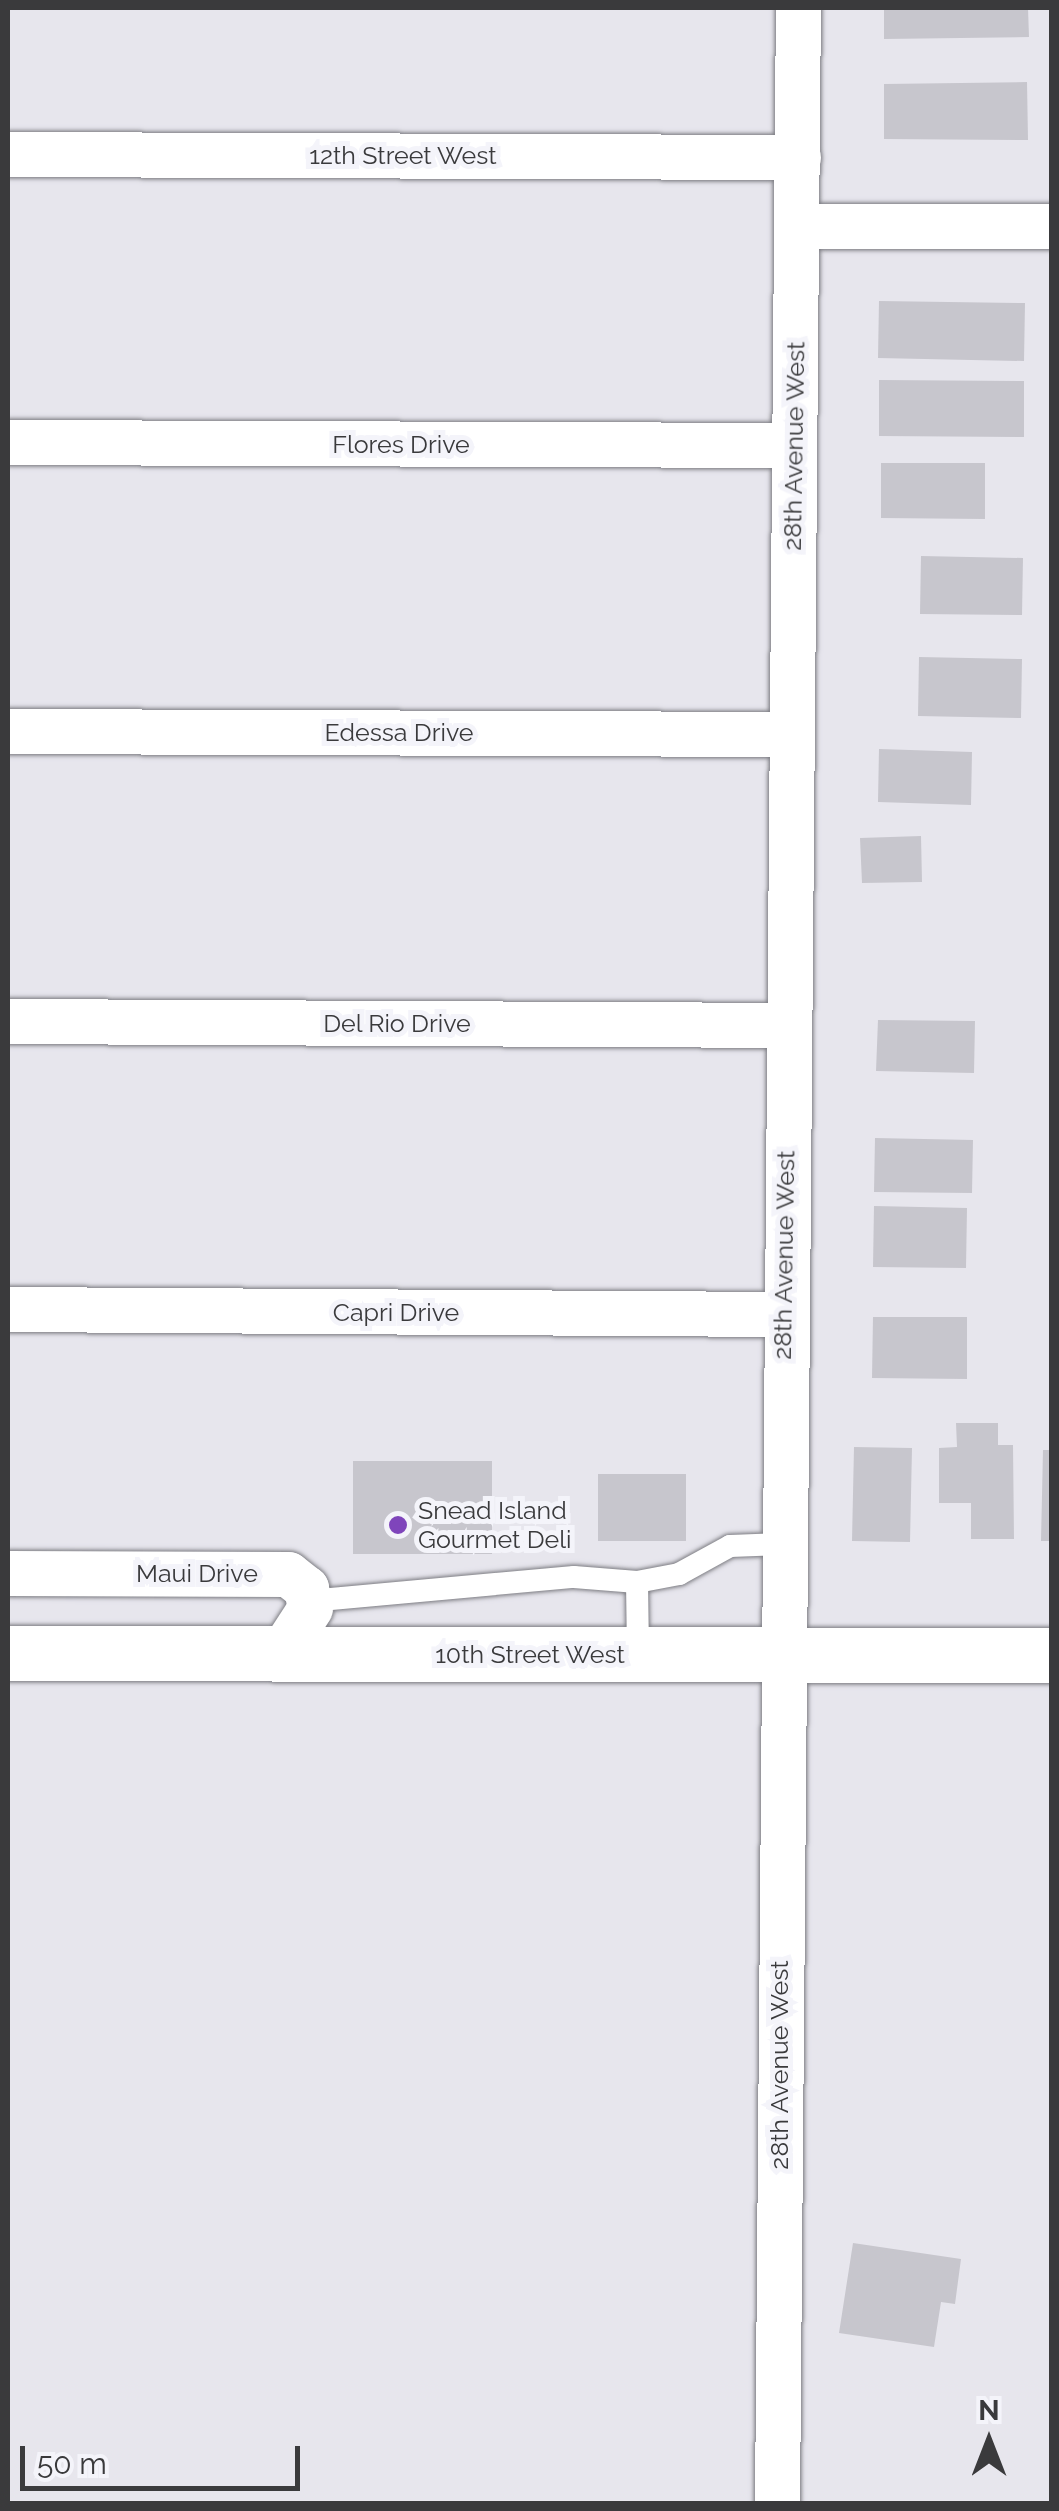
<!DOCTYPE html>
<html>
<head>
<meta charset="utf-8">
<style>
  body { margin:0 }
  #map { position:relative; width:1059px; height:2511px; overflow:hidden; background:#e7e6ed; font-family:Raleway,sans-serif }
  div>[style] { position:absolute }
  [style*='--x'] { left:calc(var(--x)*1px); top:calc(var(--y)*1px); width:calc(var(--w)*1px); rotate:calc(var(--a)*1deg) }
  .building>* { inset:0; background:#c7c6cd }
  .roads { filter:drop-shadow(0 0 2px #7d7d83) drop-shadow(0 0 2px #7d7d83) }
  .service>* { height:22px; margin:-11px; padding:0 11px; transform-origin:11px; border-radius:11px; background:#fff }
  .minor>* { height:45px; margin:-22.5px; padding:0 22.5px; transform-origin:22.5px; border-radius:22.5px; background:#fff }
  .tertiary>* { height:55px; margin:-27.5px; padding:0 27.5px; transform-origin:27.5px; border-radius:27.5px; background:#fff }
  .dots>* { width:28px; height:28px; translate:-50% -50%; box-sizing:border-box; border:5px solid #f4f4fa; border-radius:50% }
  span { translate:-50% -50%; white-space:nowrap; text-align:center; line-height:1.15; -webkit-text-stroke:10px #f4f4fa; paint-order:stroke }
  .street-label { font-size:25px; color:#3a3a3c }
  .poi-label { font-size:25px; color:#3a3a3c }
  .left { translate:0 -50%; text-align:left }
  .frame { position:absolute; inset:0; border:10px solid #3a3a3c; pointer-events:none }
  .north { position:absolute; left:939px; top:2391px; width:100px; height:100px; -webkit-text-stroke:8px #f4f4fa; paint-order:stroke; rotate:0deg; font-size:28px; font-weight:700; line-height:40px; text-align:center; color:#3a3a3c }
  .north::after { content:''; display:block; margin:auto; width:35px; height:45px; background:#3a3a3c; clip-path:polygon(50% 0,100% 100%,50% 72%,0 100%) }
  .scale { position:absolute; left:20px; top:2446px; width:280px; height:45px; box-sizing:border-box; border:5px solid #3a3a3c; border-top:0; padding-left:12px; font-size:30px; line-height:35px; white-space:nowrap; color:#3a3a3c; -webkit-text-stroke:8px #f4f4fa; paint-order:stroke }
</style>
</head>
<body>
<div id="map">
  <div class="building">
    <i style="clip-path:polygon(884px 8px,1028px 8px,1029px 37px,884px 39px)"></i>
    <i style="clip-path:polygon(1027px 82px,1028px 140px,884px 139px,884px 84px)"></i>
    <i style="clip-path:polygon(879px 301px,1025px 303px,1024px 361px,878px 358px)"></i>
    <i style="clip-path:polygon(879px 380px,1024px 381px,1024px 437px,879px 436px)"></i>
    <i style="clip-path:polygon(881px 463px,985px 463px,985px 519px,881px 518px)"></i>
    <i style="clip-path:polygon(921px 556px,1023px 558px,1022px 615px,920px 614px)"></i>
    <i style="clip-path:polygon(919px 657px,1022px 659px,1021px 718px,918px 716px)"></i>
    <i style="clip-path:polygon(879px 749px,972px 752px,971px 805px,878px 802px)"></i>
    <i style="clip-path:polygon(921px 836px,922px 882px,862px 883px,860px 838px)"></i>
    <i style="clip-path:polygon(878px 1020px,975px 1021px,974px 1073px,876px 1071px)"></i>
    <i style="clip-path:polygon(875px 1138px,973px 1140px,972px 1193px,874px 1192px)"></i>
    <i style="clip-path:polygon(874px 1206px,967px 1208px,966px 1268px,873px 1267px)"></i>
    <i style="clip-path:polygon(873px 1317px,967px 1317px,967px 1379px,872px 1378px)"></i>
    <i style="clip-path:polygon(956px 1423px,998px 1423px,998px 1445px,1013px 1445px,1014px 1539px,971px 1539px,971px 1503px,939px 1503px,939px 1448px,957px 1447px)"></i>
    <i style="clip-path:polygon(854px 1447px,912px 1448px,910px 1542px,852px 1541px)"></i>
    <i style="clip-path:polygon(1043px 1450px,1052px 1450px,1052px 1541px,1041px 1541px)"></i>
    <i style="clip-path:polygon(353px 1461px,492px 1461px,492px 1554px,353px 1554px)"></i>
    <i style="clip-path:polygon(598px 1474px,686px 1474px,686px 1541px,598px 1541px)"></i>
    <i style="clip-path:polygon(853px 2243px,961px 2259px,955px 2304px,941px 2302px,934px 2347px,839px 2333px)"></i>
  </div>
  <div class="roads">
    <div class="service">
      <i style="--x:309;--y:1601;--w:266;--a:-5.2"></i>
      <i style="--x:574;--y:1577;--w:63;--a:4.5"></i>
      <i style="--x:638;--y:1653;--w:71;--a:-90.8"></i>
      <i style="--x:637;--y:1582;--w:43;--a:-10.8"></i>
      <i style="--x:679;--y:1574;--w:58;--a:-28.8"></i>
      <i style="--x:730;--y:1546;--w:52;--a:-2.2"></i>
    </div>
    <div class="minor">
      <i style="--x:8;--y:154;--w:790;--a:0.22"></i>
      <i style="--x:797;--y:226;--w:255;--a:0"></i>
      <i style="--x:8;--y:442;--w:786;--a:0.22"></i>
      <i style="--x:8;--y:731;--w:782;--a:0.22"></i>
      <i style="--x:8;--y:1021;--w:779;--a:0.29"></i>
      <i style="--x:8;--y:1309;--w:776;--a:0.37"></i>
      <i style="--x:8;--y:1573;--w:280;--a:0.2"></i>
      <i style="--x:288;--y:1574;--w:23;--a:38"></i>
      <i style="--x:306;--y:1588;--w:20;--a:79"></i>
      <i style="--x:310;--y:1608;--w:55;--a:123.1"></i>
      <i style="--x:777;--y:2504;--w:2496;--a:-89.52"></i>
    </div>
    <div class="tertiary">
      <i style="--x:8;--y:1653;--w:1044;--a:0.11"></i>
    </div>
  </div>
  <div class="dots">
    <i style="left:398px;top:1525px;background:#7f45bb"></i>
  </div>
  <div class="street-label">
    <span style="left:403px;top:155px">12th Street West</span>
    <span style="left:401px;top:444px">Flores Drive</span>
    <span style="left:794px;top:446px;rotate:-89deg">28th Avenue West</span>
    <span style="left:399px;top:732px">Edessa Drive</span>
    <span style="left:397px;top:1023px">Del Rio Drive</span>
    <span style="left:784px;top:1255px;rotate:-89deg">28th Avenue West</span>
    <span style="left:396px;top:1312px">Capri Drive</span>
    <span style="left:197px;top:1573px">Maui Drive</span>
    <span style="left:530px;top:1654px">10th Street West</span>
    <span style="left:779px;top:2065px;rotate:-90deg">28th Avenue West</span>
  </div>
  <div class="poi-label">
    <span class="left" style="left:418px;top:1525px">Snead Island<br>Gourmet Deli</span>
  </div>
  <div class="frame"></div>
  <div class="north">N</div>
  <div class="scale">50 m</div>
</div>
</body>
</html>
